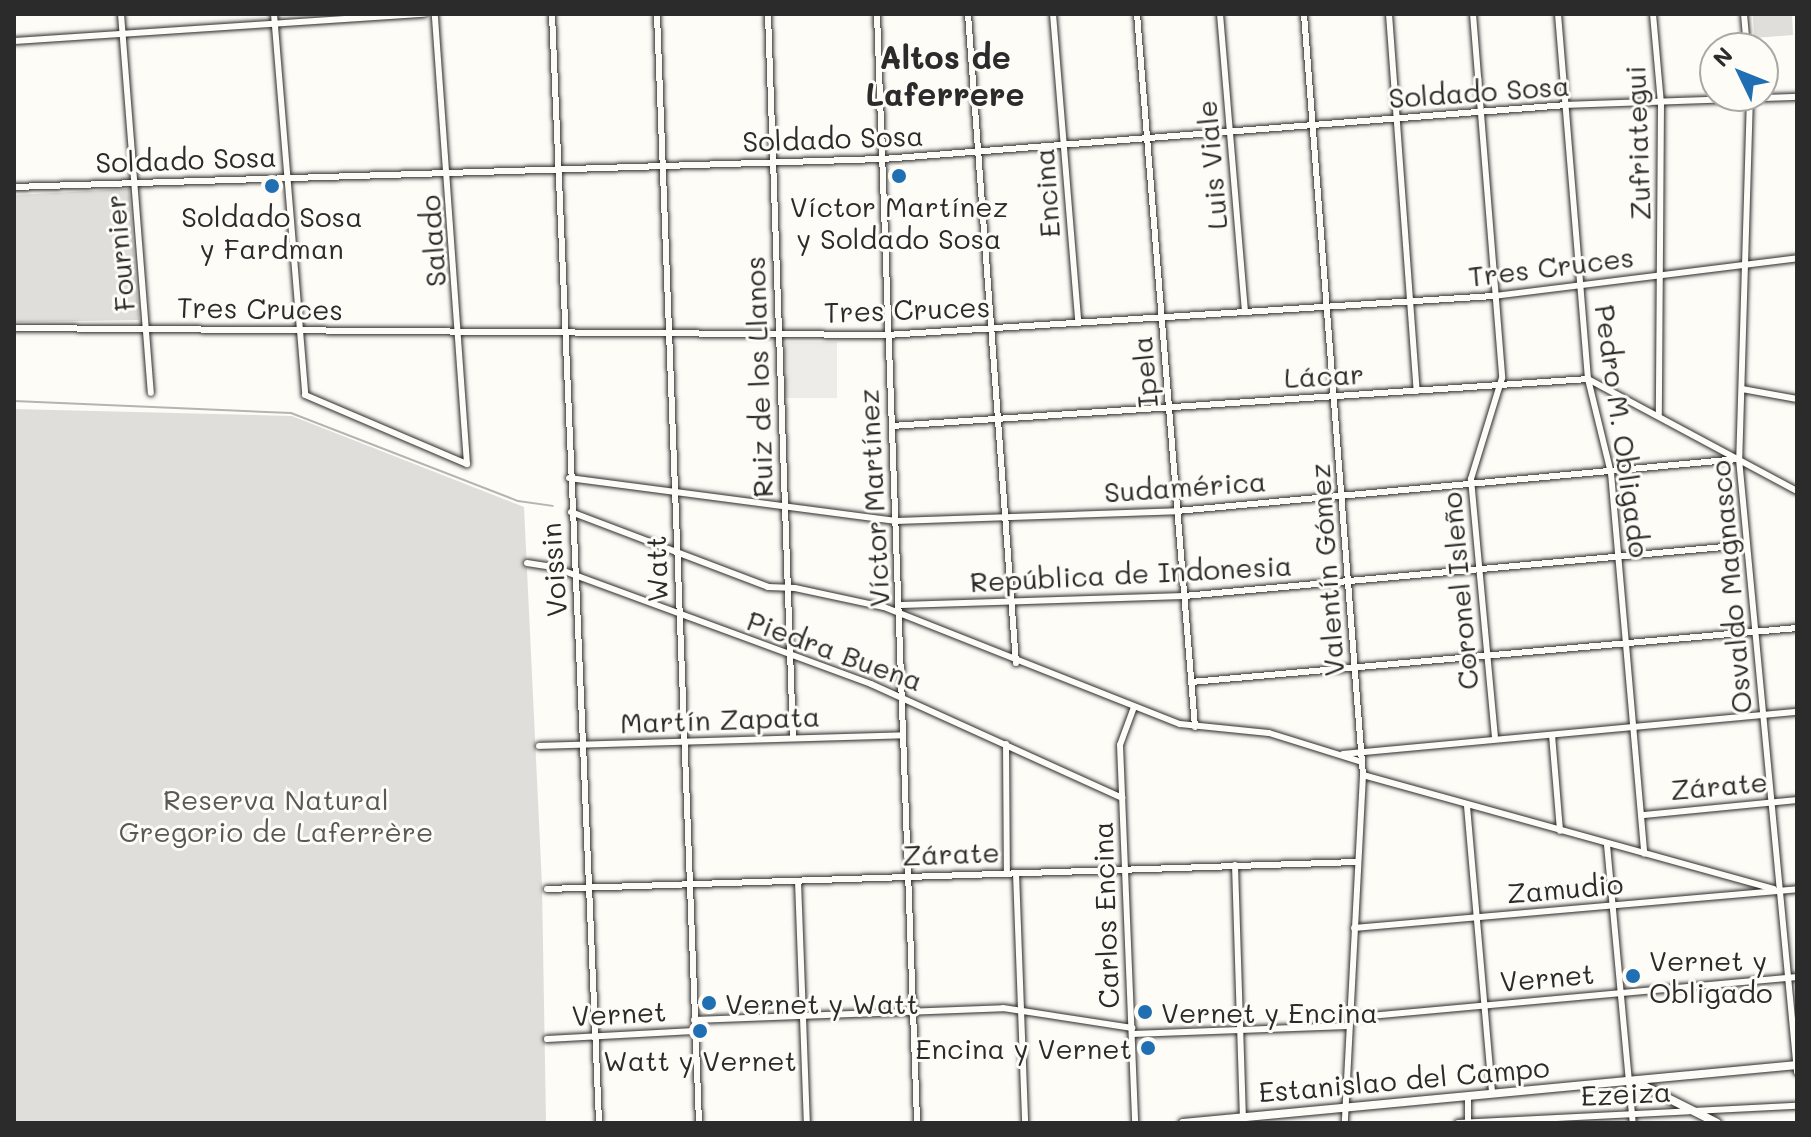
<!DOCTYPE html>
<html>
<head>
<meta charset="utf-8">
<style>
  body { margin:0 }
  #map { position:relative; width:1811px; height:1137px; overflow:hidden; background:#fdfcf7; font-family:Mali,sans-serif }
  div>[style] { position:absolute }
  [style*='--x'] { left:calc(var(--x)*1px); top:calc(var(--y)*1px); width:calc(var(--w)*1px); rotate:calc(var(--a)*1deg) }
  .built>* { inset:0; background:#edece8 }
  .green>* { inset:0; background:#dfdeda }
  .stream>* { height:2px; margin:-1px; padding:0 1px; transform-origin:1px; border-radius:1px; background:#b5b4b1 }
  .roads { filter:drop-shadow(0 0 2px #2b2b2b) drop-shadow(0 0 2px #2b2b2b) }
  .minor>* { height:6px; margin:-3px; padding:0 3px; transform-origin:3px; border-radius:3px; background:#fdfcf7 }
  .tertiary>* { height:8px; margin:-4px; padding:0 4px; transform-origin:4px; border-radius:4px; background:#fdfcf7 }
  .dots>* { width:22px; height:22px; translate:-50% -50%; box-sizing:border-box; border:4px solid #fdfcf7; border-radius:50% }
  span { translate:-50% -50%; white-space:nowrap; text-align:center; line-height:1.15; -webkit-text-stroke:6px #fdfcf7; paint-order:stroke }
  .street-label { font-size:28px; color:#2b2b2b }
  .poi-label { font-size:28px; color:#2b2b2b }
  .left { translate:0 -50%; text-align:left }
  .right { translate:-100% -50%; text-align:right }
  .park-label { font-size:28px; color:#585857 }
  .quarter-label { font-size:32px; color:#2b2b2b; font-weight:700 }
  .frame { position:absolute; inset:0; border:16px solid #2b2b2b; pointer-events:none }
  .north { position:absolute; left:1699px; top:32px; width:80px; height:80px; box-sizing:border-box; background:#fdfcf7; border:2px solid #a9a8a5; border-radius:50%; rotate:313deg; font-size:22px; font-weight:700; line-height:32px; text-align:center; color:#2b2b2b }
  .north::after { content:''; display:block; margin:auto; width:28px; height:36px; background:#1f6fb2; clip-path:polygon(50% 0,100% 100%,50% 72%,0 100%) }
</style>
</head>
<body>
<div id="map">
  <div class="built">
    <i style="clip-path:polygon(785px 342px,837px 342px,837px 398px,785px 398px)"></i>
  </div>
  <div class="green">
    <i style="clip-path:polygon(1753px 14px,1792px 14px,1793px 35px,1754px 38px)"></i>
    <i style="clip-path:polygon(129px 189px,139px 320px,14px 322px,14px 195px)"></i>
    <i style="clip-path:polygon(14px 409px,292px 416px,524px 507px,542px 885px,546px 1123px,14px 1123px)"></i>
  </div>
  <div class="stream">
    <i style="--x:14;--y:401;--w:277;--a:2.5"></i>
    <i style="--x:291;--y:413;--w:243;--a:21.2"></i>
    <i style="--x:518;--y:501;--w:35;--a:8"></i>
  </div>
  <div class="roads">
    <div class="minor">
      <i style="--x:121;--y:14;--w:380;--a:85.5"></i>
      <i style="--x:274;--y:14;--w:382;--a:85.3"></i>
      <i style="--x:305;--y:395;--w:176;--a:23.1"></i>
      <i style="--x:467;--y:464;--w:451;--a:-94.1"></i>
      <i style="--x:552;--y:14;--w:1110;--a:87.57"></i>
      <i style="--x:657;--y:14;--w:1110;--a:87.83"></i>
      <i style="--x:768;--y:14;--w:724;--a:88.02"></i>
      <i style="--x:877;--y:14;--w:1110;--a:87.93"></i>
      <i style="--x:968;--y:14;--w:651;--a:85.77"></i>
      <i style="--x:1053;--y:14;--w:308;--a:85.3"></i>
      <i style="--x:1137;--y:14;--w:715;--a:85.35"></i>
      <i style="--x:1220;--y:14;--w:299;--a:85.2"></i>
      <i style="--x:1304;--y:14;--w:763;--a:85.57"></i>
      <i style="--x:1363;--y:775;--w:348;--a:93"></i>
      <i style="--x:1389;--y:14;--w:378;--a:85.8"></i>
      <i style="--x:1473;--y:14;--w:365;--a:85.4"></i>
      <i style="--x:1502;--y:378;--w:106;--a:107.1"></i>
      <i style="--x:1471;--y:479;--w:261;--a:84.7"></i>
      <i style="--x:1558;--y:14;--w:366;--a:85.3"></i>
      <i style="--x:1588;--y:379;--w:97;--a:76.3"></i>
      <i style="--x:1611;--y:473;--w:382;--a:85"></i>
      <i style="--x:1653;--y:14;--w:89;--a:84.9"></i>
      <i style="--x:1661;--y:103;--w:311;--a:90.4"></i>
      <i style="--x:1744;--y:14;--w:34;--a:85"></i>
      <i style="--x:14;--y:41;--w:411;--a:-3.8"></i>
      <i style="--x:1750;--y:96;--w:363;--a:91.7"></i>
      <i style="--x:1739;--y:459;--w:616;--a:84.59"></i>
      <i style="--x:14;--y:187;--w:869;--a:-1.85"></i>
      <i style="--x:883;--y:159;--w:685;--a:-4.52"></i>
      <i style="--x:1566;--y:105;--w:231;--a:-2"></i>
      <i style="--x:14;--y:328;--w:873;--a:0.46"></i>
      <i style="--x:887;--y:335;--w:608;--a:-3.68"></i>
      <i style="--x:1494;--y:296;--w:305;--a:-7.1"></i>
      <i style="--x:1742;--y:389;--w:56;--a:10.3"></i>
      <i style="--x:892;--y:426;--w:698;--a:-3.86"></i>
      <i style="--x:1588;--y:379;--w:237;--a:28.2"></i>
      <i style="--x:569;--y:478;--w:330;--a:7.5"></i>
      <i style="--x:896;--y:521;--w:281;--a:-2"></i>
      <i style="--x:1177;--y:511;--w:564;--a:-5.29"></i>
      <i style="--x:571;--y:512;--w:211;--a:20.8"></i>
      <i style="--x:768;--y:587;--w:27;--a:2"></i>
      <i style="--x:795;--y:588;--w:91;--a:12.1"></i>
      <i style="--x:884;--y:607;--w:318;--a:21.6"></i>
      <i style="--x:1180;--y:724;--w:89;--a:5.8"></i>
      <i style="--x:1269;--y:733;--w:97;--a:17.3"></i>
      <i style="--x:527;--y:563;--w:26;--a:9"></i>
      <i style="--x:553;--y:567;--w:339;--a:20.2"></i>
      <i style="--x:871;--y:684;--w:276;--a:24.4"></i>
      <i style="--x:901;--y:605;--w:283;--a:-1.8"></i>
      <i style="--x:1184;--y:596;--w:564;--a:-5.19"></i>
      <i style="--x:1191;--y:682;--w:608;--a:-5.09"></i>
      <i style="--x:1134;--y:707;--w:40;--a:110.2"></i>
      <i style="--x:1120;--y:745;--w:378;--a:87.7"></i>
      <i style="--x:1552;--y:735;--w:96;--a:85.2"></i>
      <i style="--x:1006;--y:744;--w:129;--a:89.6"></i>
      <i style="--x:539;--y:746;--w:363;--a:-1.7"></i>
      <i style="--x:1343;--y:754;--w:456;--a:-5.3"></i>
      <i style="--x:1363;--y:775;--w:426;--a:15.5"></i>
      <i style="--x:1467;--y:806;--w:288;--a:85"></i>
      <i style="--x:1644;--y:815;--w:154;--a:-5.6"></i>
      <i style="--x:1607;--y:845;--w:279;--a:84.7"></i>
      <i style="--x:1235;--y:865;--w:251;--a:88.2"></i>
      <i style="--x:1016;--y:873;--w:250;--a:87.9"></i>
      <i style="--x:798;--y:881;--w:242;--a:87.9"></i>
      <i style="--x:547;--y:889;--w:810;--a:-1.91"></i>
      <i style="--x:1354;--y:928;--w:445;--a:-5"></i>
      <i style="--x:1348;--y:1018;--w:451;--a:-5.2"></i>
      <i style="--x:694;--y:1020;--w:309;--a:-2.2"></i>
      <i style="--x:1003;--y:1008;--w:131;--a:8.8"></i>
      <i style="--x:1132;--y:1034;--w:216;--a:-2.1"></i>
      <i style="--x:547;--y:1039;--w:147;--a:-3.1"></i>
      <i style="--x:1458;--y:1123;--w:339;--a:-2.9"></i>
      <i style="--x:1468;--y:1123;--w:27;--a:-90"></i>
    </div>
    <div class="tertiary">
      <i style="--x:1634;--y:1081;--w:93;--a:26.8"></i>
      <i style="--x:1183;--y:1123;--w:617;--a:-5.4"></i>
    </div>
  </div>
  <div class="dots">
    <i style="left:899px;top:176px;background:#1f6fb2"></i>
    <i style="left:272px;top:186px;background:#1f6fb2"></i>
    <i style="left:1633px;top:976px;background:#1f6fb2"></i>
    <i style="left:709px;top:1003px;background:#1f6fb2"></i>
    <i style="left:1145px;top:1012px;background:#1f6fb2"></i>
    <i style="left:700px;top:1031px;background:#1f6fb2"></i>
    <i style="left:1148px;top:1048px;background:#1f6fb2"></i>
  </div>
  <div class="street-label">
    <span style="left:1479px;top:91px;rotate:-4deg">Soldado Sosa</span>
    <span style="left:833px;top:138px;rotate:-2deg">Soldado Sosa</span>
    <span style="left:1637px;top:143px;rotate:-92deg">Zufriategui</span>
    <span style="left:186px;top:159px;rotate:-2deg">Soldado Sosa</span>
    <span style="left:1211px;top:165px;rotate:-95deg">Luis Viale</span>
    <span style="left:1046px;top:193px;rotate:-94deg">Encina</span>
    <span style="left:432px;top:241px;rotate:-94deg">Salado</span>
    <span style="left:119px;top:253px;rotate:-95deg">Fournier</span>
    <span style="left:1551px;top:266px;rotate:-7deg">Tres Cruces</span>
    <span style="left:260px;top:308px;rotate:1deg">Tres Cruces</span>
    <span style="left:907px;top:309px;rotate:-2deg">Tres Cruces</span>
    <span style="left:1144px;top:372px;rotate:-95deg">Ipela</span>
    <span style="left:1324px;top:375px;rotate:-3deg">Lácar</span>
    <span style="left:758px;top:377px;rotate:-92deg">Ruiz de los Llanos</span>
    <span style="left:1623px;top:431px;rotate:82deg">Pedro M. Obligado</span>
    <span style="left:1185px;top:486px;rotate:-4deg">Sudamérica</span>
    <span style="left:873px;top:498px;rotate:-93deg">Víctor Martínez</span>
    <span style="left:656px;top:569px;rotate:-92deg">Watt</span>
    <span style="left:553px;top:570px;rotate:-94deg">Voissin</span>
    <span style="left:1326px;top:570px;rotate:-94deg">Valentín Gómez</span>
    <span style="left:1131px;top:573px;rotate:-3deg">República de Indonesia</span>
    <span style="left:1730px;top:587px;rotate:-95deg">Osvaldo Magnasco</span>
    <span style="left:1459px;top:591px;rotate:-95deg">Coronel Isleño</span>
    <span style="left:835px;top:650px;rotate:20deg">Piedra Buena</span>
    <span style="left:720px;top:719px;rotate:-2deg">Martín Zapata</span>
    <span style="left:1719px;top:785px;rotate:-5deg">Zárate</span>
    <span style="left:951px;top:853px;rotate:-2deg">Zárate</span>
    <span style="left:1565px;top:888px;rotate:-5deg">Zamudio</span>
    <span style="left:1105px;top:915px;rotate:-92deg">Carlos Encina</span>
    <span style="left:1547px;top:977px;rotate:-5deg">Vernet</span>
    <span style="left:619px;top:1013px;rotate:-3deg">Vernet</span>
    <span style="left:1404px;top:1079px;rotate:-5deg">Estanislao del Campo</span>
    <span style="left:1626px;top:1093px;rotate:-3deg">Ezeiza</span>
  </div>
  <div class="poi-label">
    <span style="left:899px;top:222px">Víctor Martínez<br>y Soldado Sosa</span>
    <span style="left:272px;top:232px">Soldado Sosa<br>y Fardman</span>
    <span class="left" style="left:1649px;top:976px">Vernet y<br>Obligado</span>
    <span class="left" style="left:725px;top:1003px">Vernet y Watt</span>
    <span class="left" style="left:1161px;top:1012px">Vernet y Encina</span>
    <span class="right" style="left:1132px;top:1048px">Encina y Vernet</span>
    <span style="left:700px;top:1060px">Watt y Vernet</span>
  </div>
  <div class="park-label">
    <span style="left:276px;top:815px">Reserva Natural<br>Gregorio de Laferrère</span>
  </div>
  <div class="quarter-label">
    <span style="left:945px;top:75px">Altos de<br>Laferrere</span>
  </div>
  <div class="frame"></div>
  <div class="north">N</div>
</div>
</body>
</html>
